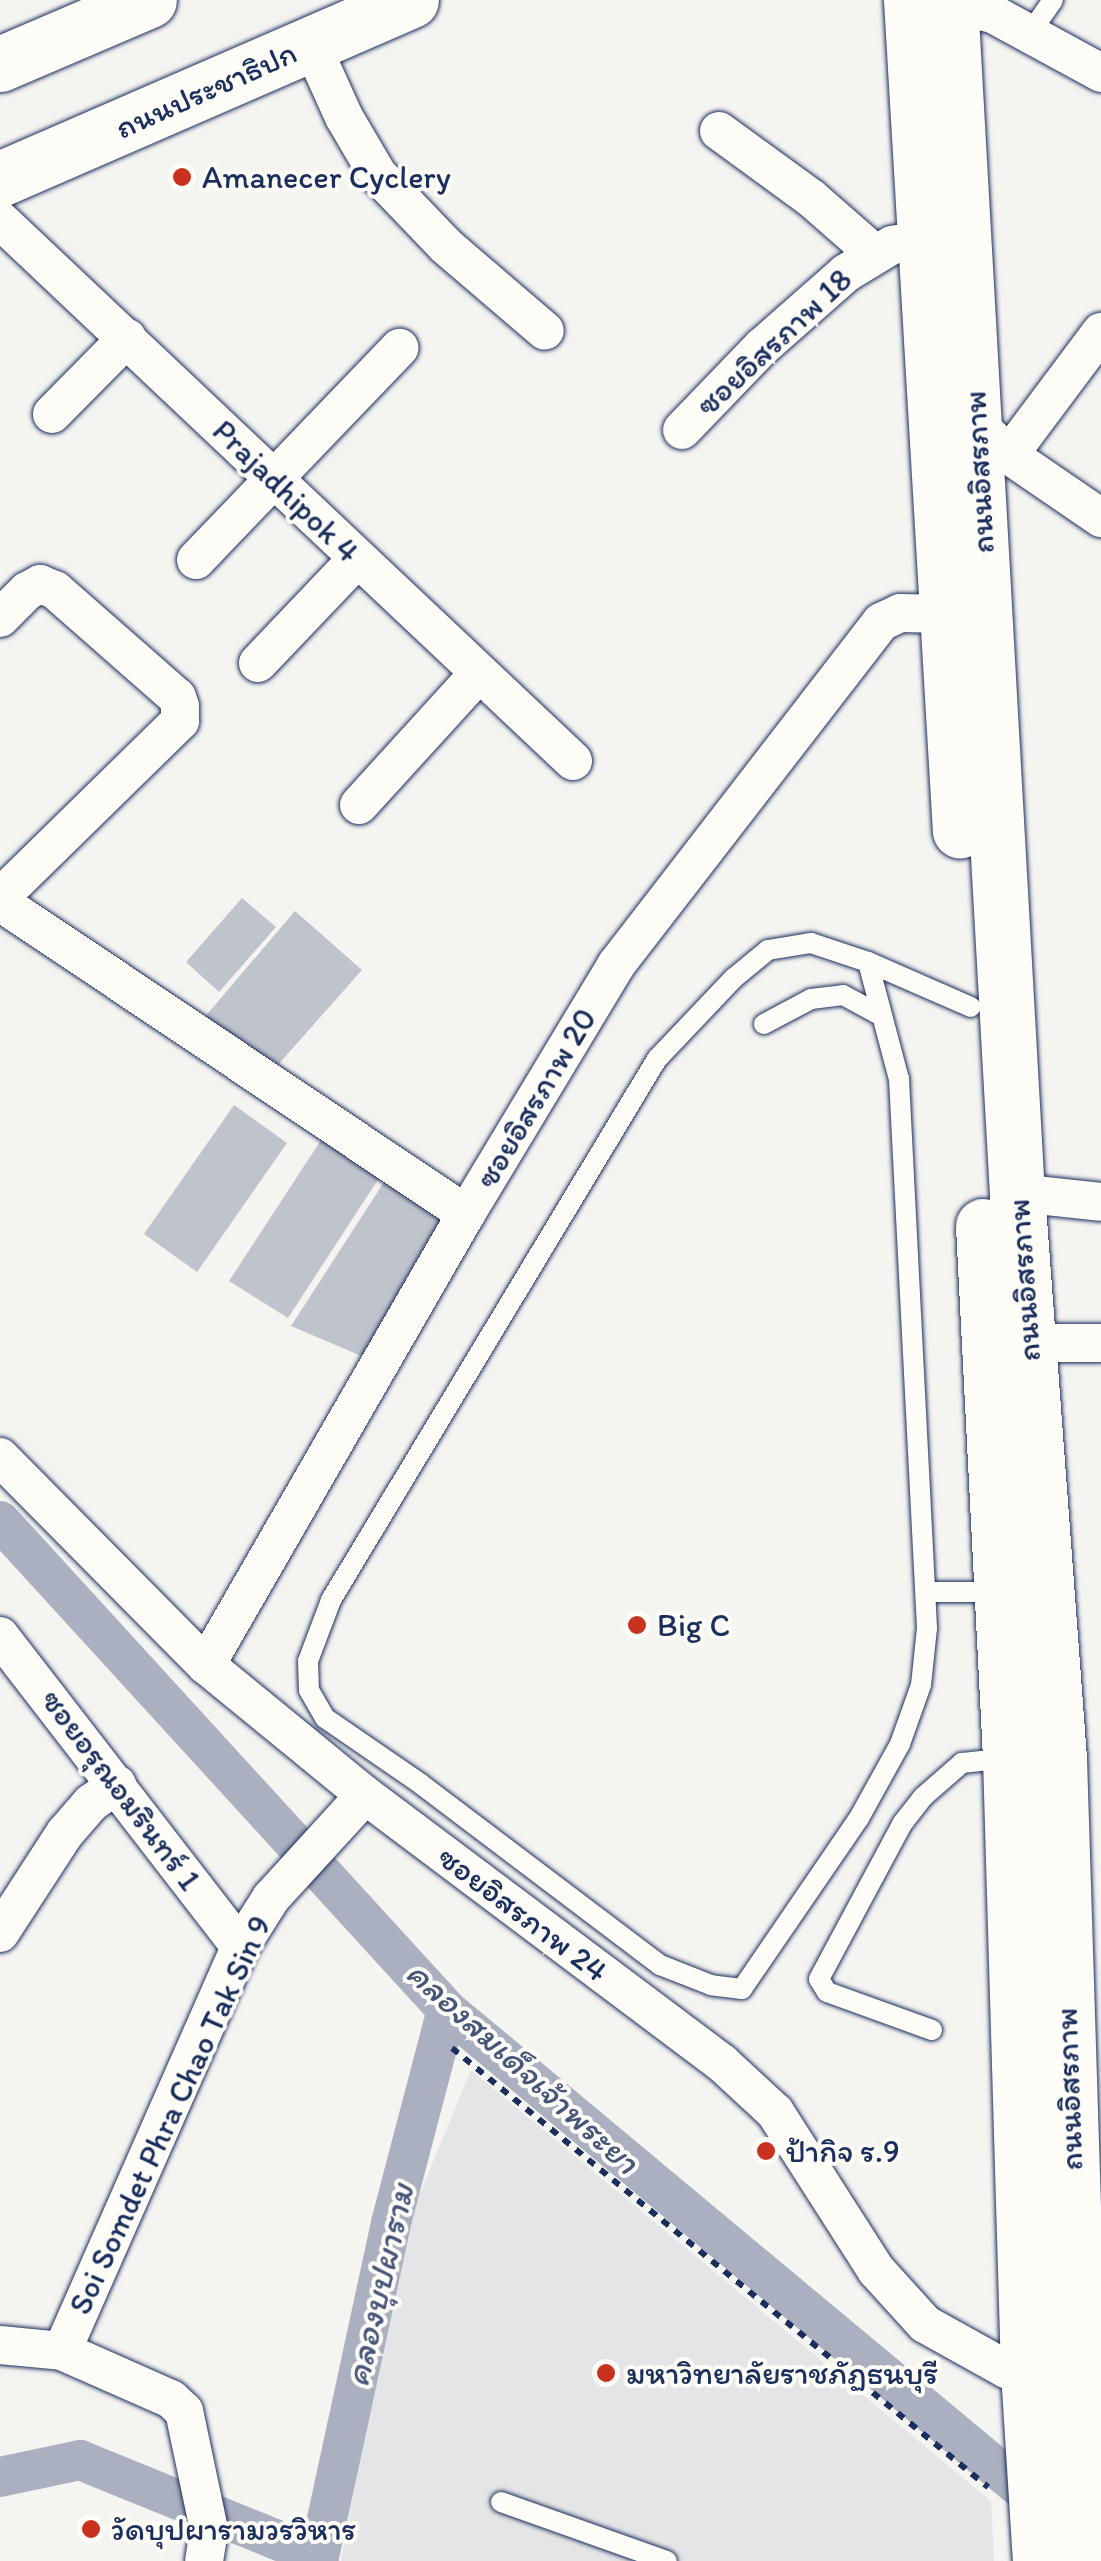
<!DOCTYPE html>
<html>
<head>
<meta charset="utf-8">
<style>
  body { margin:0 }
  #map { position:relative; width:1101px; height:2561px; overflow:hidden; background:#f4f4f1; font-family:Itim,"Playpen Sans Thai",sans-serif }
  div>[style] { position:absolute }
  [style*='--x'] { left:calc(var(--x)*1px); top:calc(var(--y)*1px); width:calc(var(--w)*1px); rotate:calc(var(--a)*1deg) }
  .built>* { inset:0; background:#e4e5e6 }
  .canal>* { height:40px; margin:-20px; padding:0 20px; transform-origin:20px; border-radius:20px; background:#aab0bf }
  .building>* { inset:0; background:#bfc3cc }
  .path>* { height:6px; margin-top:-3px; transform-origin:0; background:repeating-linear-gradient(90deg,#1b2f5e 0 8px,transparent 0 16px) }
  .roads { filter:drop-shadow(0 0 2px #1b2f5e) drop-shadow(0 0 2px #1b2f5e) }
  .lane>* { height:20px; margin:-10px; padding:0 10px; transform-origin:10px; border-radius:10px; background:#fdfcf7 }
  .street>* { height:38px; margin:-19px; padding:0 19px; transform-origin:19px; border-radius:19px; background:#fdfcf7 }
  .secondary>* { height:55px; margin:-27.5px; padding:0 27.5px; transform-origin:27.5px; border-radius:27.5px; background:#fdfcf7 }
  .primary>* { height:55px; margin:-27.5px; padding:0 27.5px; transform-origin:27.5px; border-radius:27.5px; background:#fdfcf7 }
  .dots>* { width:28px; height:28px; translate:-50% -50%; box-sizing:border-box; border:5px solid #fdfcf7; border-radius:50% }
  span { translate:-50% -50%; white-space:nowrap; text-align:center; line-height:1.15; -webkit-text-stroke:8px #fdfcf7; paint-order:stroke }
  .street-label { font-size:32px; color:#1b2f5e }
  .poi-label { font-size:32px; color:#1b2f5e }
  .left { translate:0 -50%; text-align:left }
  .water-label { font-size:35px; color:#46567b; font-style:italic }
</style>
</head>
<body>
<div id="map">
  <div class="built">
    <i style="clip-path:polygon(471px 2070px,991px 2501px,994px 2561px,341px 2561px,398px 2246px)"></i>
  </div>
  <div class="canal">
    <i style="--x:0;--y:1521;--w:663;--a:47.57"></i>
    <i style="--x:447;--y:2010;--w:782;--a:39.81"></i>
    <i style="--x:0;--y:2477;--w:82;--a:-12"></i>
    <i style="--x:80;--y:2460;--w:258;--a:22.1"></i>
    <i style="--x:318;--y:2561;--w:346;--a:-77.8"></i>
    <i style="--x:391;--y:2223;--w:220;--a:-75.3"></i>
  </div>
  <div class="building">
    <i style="clip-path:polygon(242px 898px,276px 927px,219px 992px,186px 962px)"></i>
    <i style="clip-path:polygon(295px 911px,362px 970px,269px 1075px,198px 1025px)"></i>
    <i style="clip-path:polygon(234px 1105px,287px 1143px,197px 1272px,144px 1234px)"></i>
    <i style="clip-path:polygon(323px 1137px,381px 1175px,288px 1318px,229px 1281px)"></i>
    <i style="clip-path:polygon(386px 1179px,446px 1221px,366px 1358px,291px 1326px)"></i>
  </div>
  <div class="path">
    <i style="--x:452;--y:2048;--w:693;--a:39.32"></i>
  </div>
  <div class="roads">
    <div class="lane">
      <i style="--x:1030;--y:33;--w:40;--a:-55.1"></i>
      <i style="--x:868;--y:962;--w:121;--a:75.2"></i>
      <i style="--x:899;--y:1079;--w:550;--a:87.08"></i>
      <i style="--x:927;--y:1628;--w:57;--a:96"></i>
      <i style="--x:921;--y:1685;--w:63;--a:109.6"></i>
      <i style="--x:900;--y:1744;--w:85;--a:119"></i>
      <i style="--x:859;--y:1818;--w:207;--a:124.4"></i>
      <i style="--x:742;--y:1989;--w:31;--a:-173"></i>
      <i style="--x:711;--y:1985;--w:55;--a:-158.6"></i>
      <i style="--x:660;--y:1965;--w:300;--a:-142.9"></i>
      <i style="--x:421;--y:1784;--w:116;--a:-145.5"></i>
      <i style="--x:325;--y:1718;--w:32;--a:-120"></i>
      <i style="--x:309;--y:1690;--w:29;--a:-92"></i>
      <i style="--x:308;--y:1661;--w:65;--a:-69.3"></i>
      <i style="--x:331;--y:1600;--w:632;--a:-58.93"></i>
      <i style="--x:657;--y:1059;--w:112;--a:-46.5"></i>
      <i style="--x:734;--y:978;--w:44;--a:-39.5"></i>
      <i style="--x:768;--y:950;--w:44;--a:-9.2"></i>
      <i style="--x:811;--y:943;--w:60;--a:18.4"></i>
      <i style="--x:868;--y:962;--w:112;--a:23.6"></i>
      <i style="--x:764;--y:1024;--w:53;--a:-28"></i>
      <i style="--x:811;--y:999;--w:32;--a:-7"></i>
      <i style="--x:843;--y:995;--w:44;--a:28.3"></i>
      <i style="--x:926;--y:1592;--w:74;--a:0"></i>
      <i style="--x:932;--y:2030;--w:112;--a:-160.1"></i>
      <i style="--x:827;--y:1992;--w:15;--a:-122"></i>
      <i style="--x:819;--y:1979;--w:176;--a:-61.8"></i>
      <i style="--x:902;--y:1824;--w:34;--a:-52"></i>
      <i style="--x:923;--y:1797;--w:52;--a:-41.1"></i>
      <i style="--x:962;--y:1763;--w:45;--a:-6.3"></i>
      <i style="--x:501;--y:2502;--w:176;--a:19.6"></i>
    </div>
    <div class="street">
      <i style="--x:950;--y:5;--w:44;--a:11.8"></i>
      <i style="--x:993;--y:14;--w:123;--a:28.6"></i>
      <i style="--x:311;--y:44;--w:80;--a:65.7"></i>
      <i style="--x:344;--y:117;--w:67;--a:59.6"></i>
      <i style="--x:378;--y:175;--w:98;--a:46.2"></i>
      <i style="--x:446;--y:246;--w:130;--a:40.6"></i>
      <i style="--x:719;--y:131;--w:114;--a:36.1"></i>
      <i style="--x:811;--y:198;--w:85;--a:41.2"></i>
      <i style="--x:0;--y:220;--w:788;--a:43.35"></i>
      <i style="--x:52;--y:414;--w:107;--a:-45.4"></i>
      <i style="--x:976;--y:423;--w:46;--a:44.1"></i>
      <i style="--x:1009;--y:455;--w:112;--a:34.4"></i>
      <i style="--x:682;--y:430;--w:115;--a:-46.1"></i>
      <i style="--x:762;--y:347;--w:112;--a:-41.4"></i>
      <i style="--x:846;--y:273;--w:54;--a:-31.3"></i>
      <i style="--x:892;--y:245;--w:34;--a:-10"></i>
      <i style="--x:1009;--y:455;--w:154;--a:-53.2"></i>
      <i style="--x:196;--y:560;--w:294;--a:-46.2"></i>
      <i style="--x:0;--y:618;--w:38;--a:-45"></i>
      <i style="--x:27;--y:591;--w:15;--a:-28"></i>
      <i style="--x:40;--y:584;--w:16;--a:22"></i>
      <i style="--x:55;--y:590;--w:162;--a:41.3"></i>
      <i style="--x:177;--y:697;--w:9;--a:72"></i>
      <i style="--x:180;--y:706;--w:15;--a:90"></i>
      <i style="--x:180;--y:721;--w:252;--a:135.6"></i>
      <i style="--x:258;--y:663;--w:142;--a:-46.4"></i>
      <i style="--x:359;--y:805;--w:178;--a:-47.7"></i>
      <i style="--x:0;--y:902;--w:561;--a:33.8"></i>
      <i style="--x:1017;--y:1193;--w:84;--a:6.1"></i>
      <i style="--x:1028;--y:1343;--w:73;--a:0"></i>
      <i style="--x:0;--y:1457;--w:293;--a:45.3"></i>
      <i style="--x:206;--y:1665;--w:205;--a:39.3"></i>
      <i style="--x:365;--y:1795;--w:446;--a:36.9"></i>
      <i style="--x:722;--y:2063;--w:72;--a:42.8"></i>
      <i style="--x:775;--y:2112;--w:188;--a:57.4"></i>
      <i style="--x:876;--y:2270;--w:73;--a:47.8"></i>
      <i style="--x:925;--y:2324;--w:93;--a:29.1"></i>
      <i style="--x:1006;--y:2369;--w:22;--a:5"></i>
      <i style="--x:0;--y:1636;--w:393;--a:52.3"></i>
      <i style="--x:206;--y:1665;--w:521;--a:-60.04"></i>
      <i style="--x:466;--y:1214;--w:291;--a:-58.9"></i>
      <i style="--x:616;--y:965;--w:433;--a:-52.3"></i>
      <i style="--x:881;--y:622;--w:21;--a:-25"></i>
      <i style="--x:900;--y:613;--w:47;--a:1.2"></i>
      <i style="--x:0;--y:1933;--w:119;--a:-57"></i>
      <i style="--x:65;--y:1833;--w:40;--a:-49"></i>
      <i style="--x:91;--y:1803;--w:32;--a:-35"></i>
      <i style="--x:0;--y:2345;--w:62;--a:5.5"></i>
      <i style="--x:62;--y:2351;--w:119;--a:23.8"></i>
      <i style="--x:171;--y:2399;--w:18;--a:43"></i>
      <i style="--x:184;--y:2411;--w:122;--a:78.1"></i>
      <i style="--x:209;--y:2530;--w:31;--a:99"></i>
      <i style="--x:62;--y:2351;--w:441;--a:-66.2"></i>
      <i style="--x:240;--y:1947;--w:58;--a:-57.7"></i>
      <i style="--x:271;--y:1898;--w:139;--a:-47.6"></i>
    </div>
    <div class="secondary">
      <i style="--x:911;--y:0;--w:832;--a:86.63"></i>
      <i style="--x:950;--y:0;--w:1195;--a:86.79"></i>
      <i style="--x:1017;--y:1193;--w:567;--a:85.75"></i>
      <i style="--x:1059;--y:1758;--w:734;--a:88.21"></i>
      <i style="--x:1082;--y:2492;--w:69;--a:84.2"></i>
      <i style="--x:983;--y:1226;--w:533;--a:87.09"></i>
      <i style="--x:1010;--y:1758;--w:613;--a:88.32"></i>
      <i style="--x:1028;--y:2371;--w:190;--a:86.4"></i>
    </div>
    <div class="primary">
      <i style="--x:0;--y:64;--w:162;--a:-23.2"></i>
      <i style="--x:0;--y:179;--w:448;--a:-23.5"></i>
    </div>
  </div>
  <div class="dots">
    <i style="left:182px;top:177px;background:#c8321e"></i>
    <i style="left:637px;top:1625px;background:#c8321e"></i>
    <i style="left:766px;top:2151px;background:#c8321e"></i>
    <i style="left:606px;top:2373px;background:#c8321e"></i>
    <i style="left:91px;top:2529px;background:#c8321e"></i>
  </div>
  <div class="street-label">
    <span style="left:206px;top:90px;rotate:-24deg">ถนนประชาธิปก</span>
    <span style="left:774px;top:342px;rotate:-43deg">ซอยอิสรภาพ 18</span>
    <span style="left:979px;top:472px;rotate:-93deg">ถนนอิสรภาพ</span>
    <span style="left:286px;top:491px;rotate:44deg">Prajadhipok 4</span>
    <span style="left:536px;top:1098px;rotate:-59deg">ซอยอิสรภาพ 20</span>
    <span style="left:1024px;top:1280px;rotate:-94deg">ถนนอิสรภาพ</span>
    <span style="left:121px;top:1790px;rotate:53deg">ซอยอรุณอมรินทร์ 1</span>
    <span style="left:523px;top:1914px;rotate:37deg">ซอยอิสรภาพ 24</span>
    <span style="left:1069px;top:2089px;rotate:-92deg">ถนนอิสรภาพ</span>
    <span style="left:170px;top:2115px;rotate:-65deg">Soi Somdet Phra Chao Tak Sin 9</span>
  </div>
  <div class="poi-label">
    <span class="left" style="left:202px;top:177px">Amanecer Cyclery</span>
    <span class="left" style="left:657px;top:1625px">Big C</span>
    <span class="left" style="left:786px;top:2151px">ป้ากิจ ร.9</span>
    <span class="left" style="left:626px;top:2373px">มหาวิทยาลัยราชภัฏธนบุรี</span>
    <span class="left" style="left:111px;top:2529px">วัดบุปผารามวรวิหาร</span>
  </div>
  <div class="water-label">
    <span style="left:523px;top:2067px;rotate:42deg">คลองสมเด็จเจ้าพระยา</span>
    <span style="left:379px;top:2285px;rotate:-77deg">คลองบุปผาราม</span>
  </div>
</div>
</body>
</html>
